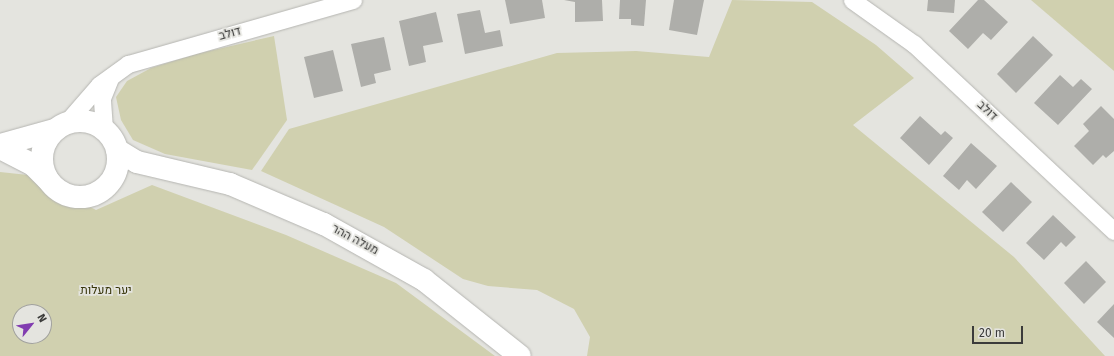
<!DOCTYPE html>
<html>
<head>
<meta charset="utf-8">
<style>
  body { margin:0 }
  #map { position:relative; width:1114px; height:356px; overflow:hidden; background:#e4e4df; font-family:"Fira Sans",Heebo,sans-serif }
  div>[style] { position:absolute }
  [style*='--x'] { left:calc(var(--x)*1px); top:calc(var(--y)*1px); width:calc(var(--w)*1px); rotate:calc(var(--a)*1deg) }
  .green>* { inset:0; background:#d0d0af }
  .building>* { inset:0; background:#aeaeaa }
  .roads { filter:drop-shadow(0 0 1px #b5b5b1) drop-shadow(0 0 1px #b5b5b1) }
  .minor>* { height:17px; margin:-8.5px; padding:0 8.5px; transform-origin:8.5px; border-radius:8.5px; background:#fff }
  .tertiary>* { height:22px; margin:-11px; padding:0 11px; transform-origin:11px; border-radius:11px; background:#fff }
  .tertiary>.ring { margin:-11px; padding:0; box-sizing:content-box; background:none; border:22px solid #fff; border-radius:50% }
  span { translate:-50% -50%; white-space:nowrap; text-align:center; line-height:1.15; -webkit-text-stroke:3.5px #e4e4df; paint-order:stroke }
  .street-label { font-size:12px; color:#3b3b3a }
  .park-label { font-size:12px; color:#373509 }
  .north { position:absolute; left:12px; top:304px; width:40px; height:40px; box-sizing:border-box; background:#e4e4df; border:1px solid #a0a09d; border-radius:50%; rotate:60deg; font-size:11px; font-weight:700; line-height:16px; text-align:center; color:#3b3b3a }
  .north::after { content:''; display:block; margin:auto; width:14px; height:18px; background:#813cb0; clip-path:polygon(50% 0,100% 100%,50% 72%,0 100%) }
  .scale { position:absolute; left:972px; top:326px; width:51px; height:18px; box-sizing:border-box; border:2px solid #3b3b3a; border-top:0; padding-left:5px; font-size:12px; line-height:14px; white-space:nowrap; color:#3b3b3a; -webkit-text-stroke:3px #e4e4df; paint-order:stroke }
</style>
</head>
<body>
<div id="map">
  <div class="green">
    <i style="clip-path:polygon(732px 0,812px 2px,876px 45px,914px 78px,853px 125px,1014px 257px,1105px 356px,587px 356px,590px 337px,574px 309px,537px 290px,488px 286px,463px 279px,384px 227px,261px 171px,289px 129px,557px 53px,636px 51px,709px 57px)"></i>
    <i style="clip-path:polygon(1031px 0,1114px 0,1114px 71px)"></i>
    <i style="clip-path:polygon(274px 36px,287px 120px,252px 170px,165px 154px,133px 140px,121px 120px,116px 97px,127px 81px,151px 68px,196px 54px)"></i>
    <i style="clip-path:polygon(evenodd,0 172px,28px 175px,96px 210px,152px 185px,286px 235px,396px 283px,495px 356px,0 356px,0 172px,20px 312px,44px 312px,44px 336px,20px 336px,20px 312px)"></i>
  </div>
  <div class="building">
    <i style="clip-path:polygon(505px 0,542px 0,545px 18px,510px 24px)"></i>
    <i style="clip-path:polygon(564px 0,602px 0,603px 21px,575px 22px,575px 2px)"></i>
    <i style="clip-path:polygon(620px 0,646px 0,644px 26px,631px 25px,631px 19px,619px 19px)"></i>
    <i style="clip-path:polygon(674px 0,704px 0,697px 35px,669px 30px)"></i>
    <i style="clip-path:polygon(928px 0,955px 0,954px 13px,927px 11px)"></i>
    <i style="clip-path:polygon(978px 0,984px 0,1008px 22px,991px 40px,983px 33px,968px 49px,949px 31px)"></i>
    <i style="clip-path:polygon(480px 10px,485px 33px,500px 30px,503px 46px,465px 54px,457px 14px)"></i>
    <i style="clip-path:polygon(436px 12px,443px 42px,423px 46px,426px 62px,409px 66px,399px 21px)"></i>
    <i style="clip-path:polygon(1033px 36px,1053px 55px,1016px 93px,997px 74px)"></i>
    <i style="clip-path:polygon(384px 37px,391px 70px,374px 74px,376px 83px,361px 87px,351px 44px)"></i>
    <i style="clip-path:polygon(333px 50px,343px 91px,314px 98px,304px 57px)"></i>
    <i style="clip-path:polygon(1060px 75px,1073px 87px,1081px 79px,1092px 89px,1058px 125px,1034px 103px)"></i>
    <i style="clip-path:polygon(1101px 106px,1114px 119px,1114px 151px,1106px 158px,1103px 155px,1093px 165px,1074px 146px,1089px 131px,1083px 124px)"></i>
    <i style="clip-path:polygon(920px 116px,941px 135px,945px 131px,953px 138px,929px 165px,900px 138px)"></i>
    <i style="clip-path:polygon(971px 143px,997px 166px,976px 189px,967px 180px,959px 190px,943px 176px)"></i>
    <i style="clip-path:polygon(1011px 182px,1032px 202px,1003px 232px,982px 212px)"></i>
    <i style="clip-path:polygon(1053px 215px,1076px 237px,1066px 247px,1061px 242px,1044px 260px,1026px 243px)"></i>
    <i style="clip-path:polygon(1086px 261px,1106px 282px,1084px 304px,1064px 283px)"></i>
    <i style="clip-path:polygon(1114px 304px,1114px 338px,1097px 322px)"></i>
  </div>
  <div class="roads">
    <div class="minor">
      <i style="--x:852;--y:0;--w:76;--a:35.4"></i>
      <i style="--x:914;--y:44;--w:274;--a:43.1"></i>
      <i style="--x:66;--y:123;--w:50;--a:-49"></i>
      <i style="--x:99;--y:85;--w:36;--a:-36"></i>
      <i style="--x:128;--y:64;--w:234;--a:-15.9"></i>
      <i style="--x:104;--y:129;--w:31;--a:-94"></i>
      <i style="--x:102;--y:98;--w:22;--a:-68"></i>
    </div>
    <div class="tertiary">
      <i class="ring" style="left:42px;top:121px;width:54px;height:54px"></i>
      <i style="--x:0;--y:145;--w:56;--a:-15.5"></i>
      <i style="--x:0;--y:148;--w:36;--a:27"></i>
      <i style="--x:32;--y:164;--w:23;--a:45"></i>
      <i style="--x:117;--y:150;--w:23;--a:31"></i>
      <i style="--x:137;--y:162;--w:96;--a:13.3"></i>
      <i style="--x:230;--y:184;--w:102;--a:23.1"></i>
      <i style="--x:324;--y:224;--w:115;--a:29.2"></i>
      <i style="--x:424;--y:280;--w:122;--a:38.4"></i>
    </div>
  </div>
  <div class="street-label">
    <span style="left:230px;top:34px;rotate:-15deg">דולב</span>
    <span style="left:987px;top:111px;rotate:43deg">דולב</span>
    <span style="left:355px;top:240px;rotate:28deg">מעלה ההר</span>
  </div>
  <div class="park-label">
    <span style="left:106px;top:291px">יער מעלות</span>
  </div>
  <div class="north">N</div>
  <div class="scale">20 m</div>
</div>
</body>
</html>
